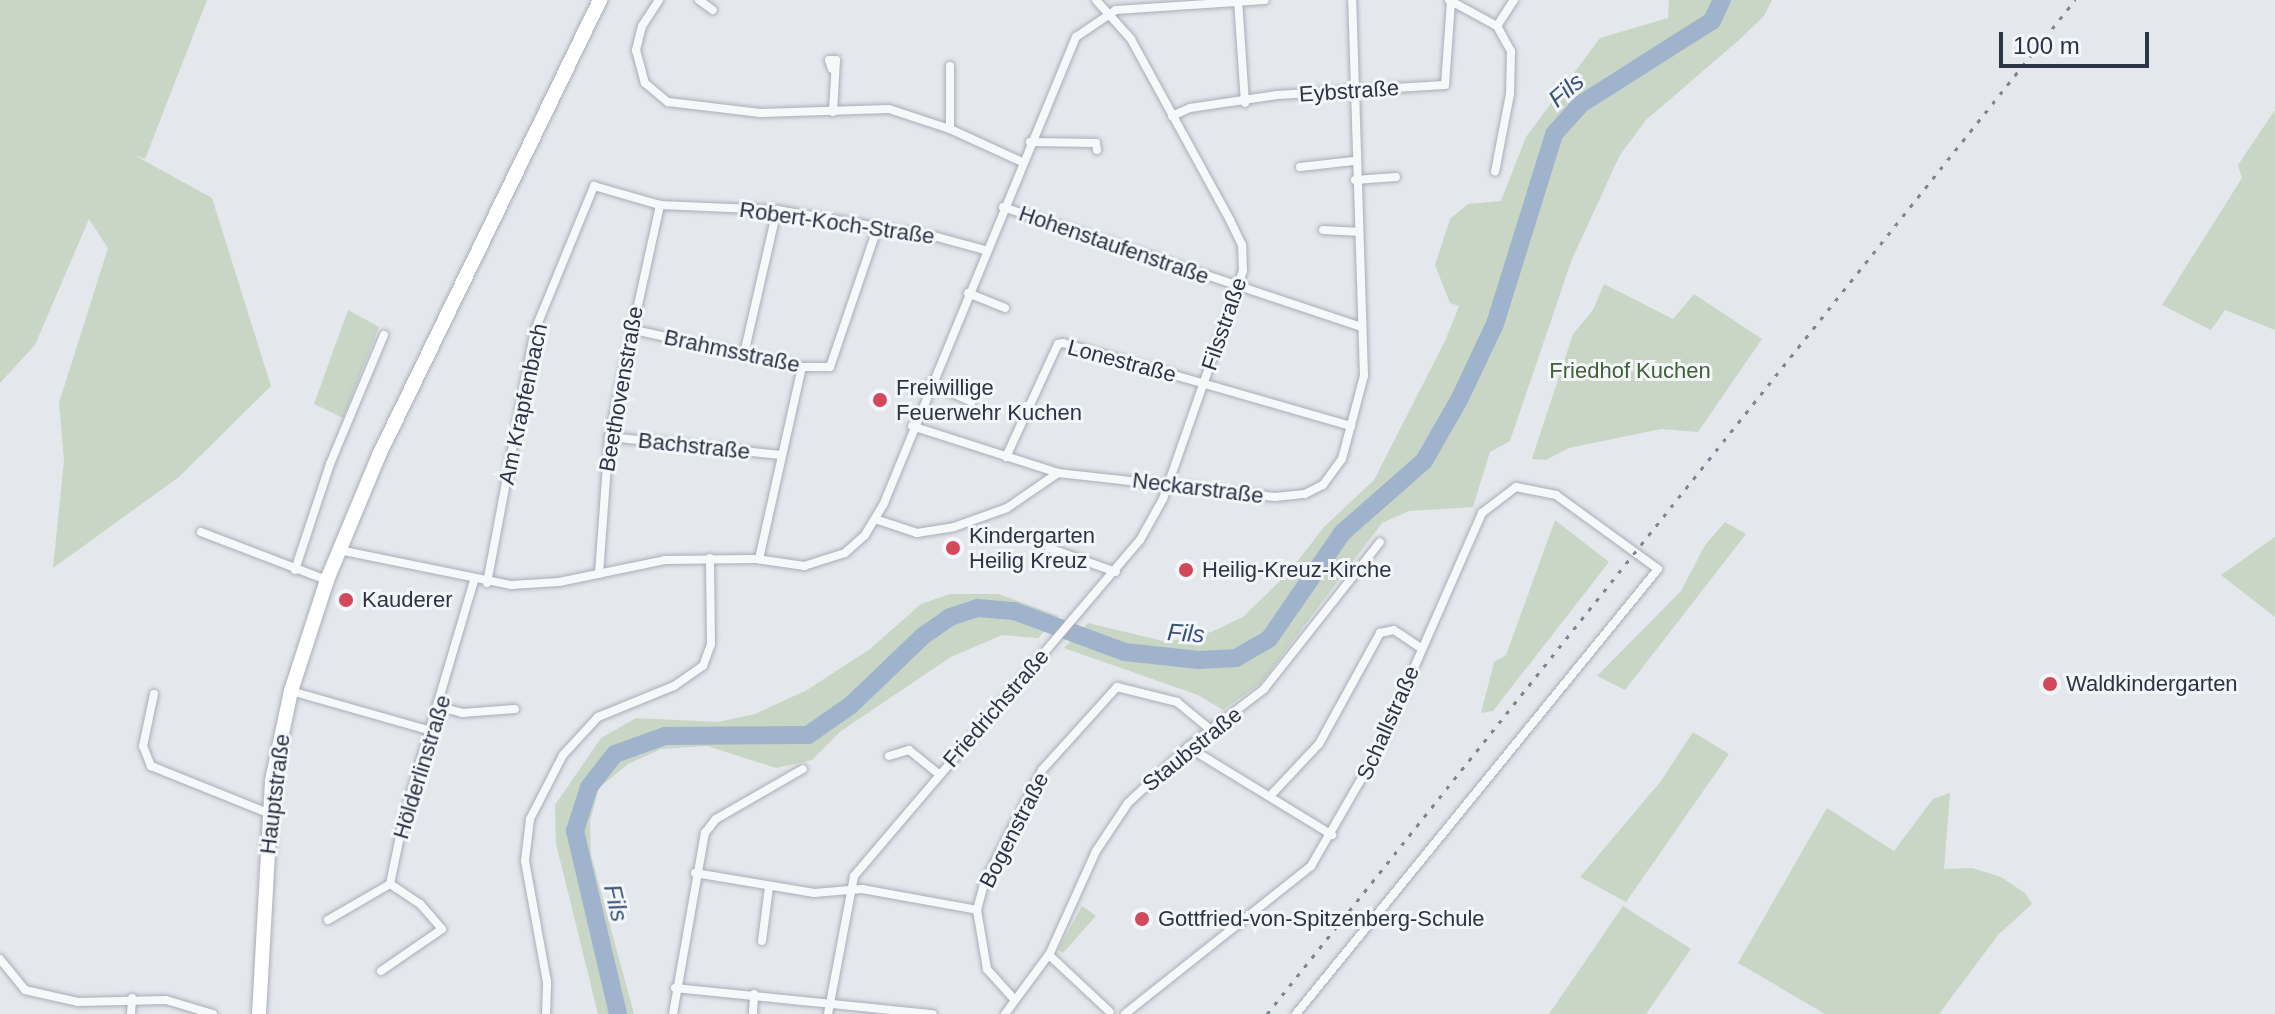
<!DOCTYPE html>
<html>
<head>
<meta charset="utf-8">
<style>
  body { margin:0 }
  #map { position:relative; width:2275px; height:1014px; overflow:hidden; background:#e4e7ec; font-family:Helvetica,sans-serif }
  div>[style] { position:absolute }
  [style*='--x'] { left:calc(var(--x)*1px); top:calc(var(--y)*1px); width:calc(var(--w)*1px); rotate:calc(var(--a)*1deg) }
  .green>* { inset:0; background:#c9d6c5 }
  .river>* { height:18px; margin:-9px; padding:0 9px; transform-origin:9px; border-radius:9px; background:#9fb4cc }
  .roads { filter:drop-shadow(0 0 2px #a9aeb7) drop-shadow(0 0 2px #a9aeb7) }
  .street>* { height:8px; margin:-4px; padding:0 4px; transform-origin:4px; border-radius:4px; background:#f7f8fa }
  .primary>* { height:14px; margin:-7px; padding:0 7px; transform-origin:7px; border-radius:7px; background:#fff }
  .rail>* { height:3px; margin-top:-1.5px; transform-origin:0; background:repeating-linear-gradient(90deg,#7d8696 0 4px,transparent 0 12px) }
  .dots>* { width:22px; height:22px; translate:-50% -50%; box-sizing:border-box; border:4px solid #f4f6f9; border-radius:50% }
  span { translate:-50% -50%; white-space:nowrap; text-align:center; line-height:1.15; -webkit-text-stroke:6px #f4f6f9; paint-order:stroke }
  .street-label { font-size:22px; color:#2b3445 }
  .park-label { font-size:22px; color:#3f6138 }
  .poi-label { font-size:22px; color:#2b3445 }
  .left { translate:0 -50%; text-align:left }
  .water-label { font-size:24px; color:#34527a; font-style:italic }
  .scale { position:absolute; left:1999px; top:32px; width:150px; height:36px; box-sizing:border-box; border:4px solid #2b3445; border-top:0; padding-left:10px; font-size:24px; line-height:28px; white-space:nowrap; color:#2b3445; -webkit-text-stroke:6px #f4f6f9; paint-order:stroke }
</style>
</head>
<body>
<div id="map">
  <div class="green">
    <i style="clip-path:polygon(0 0,207px 0,145px 159px,134px 155px,212px 198px,271px 386px,179px 477px,53px 568px,64px 460px,59px 403px,108px 248px,89px 219px,35px 345px,0 383px)"></i>
    <i style="clip-path:polygon(1669px 0,1772px 0,1764px 16px,1739px 40px,1646px 120px,1620px 155px,1572px 259px,1510px 441px,1490px 452px,1473px 507px,1409px 511px,1382px 523px,1261px 683px,1223px 710px,1198px 695px,1064px 648px,1088px 623px,1167px 642px,1211px 632px,1243px 617px,1289px 572px,1324px 527px,1374px 480px,1445px 341px,1459px 306px,1450px 303px,1435px 265px,1450px 219px,1468px 204px,1501px 201px,1526px 137px,1600px 38px,1668px 18px)"></i>
    <i style="clip-path:polygon(2275px 110px,2275px 330px,2225px 310px,2211px 330px,2162px 305px,2242px 178px,2238px 165px)"></i>
    <i style="clip-path:polygon(1604px 284px,1673px 319px,1694px 294px,1762px 339px,1698px 432px,1661px 429px,1569px 448px,1546px 460px,1532px 459px,1573px 334px,1593px 310px)"></i>
    <i style="clip-path:polygon(348px 310px,379px 327px,343px 418px,314px 404px)"></i>
    <i style="clip-path:polygon(1555px 520px,1609px 562px,1493px 711px,1481px 713px,1494px 662px,1506px 655px)"></i>
    <i style="clip-path:polygon(1725px 522px,1746px 534px,1625px 690px,1597px 676px,1681px 591px,1705px 545px)"></i>
    <i style="clip-path:polygon(2275px 537px,2275px 617px,2221px 575px)"></i>
    <i style="clip-path:polygon(950px 594px,999px 594px,1059px 616px,1038px 638px,1002px 635px,951px 657px,841px 731px,812px 760px,776px 768px,707px 746px,661px 749px,628px 764px,599px 788px,590px 821px,591px 855px,634px 1014px,598px 1014px,556px 844px,555px 805px,601px 738px,636px 718px,718px 722px,755px 714px,807px 690px,870px 649px,921px 604px)"></i>
    <i style="clip-path:polygon(1693px 732px,1729px 754px,1626px 902px,1580px 877px,1661px 781px)"></i>
    <i style="clip-path:polygon(1950px 793px,1944px 869px,1972px 868px,2001px 877px,2025px 893px,2032px 904px,1998px 935px,1939px 1014px,1825px 1014px,1738px 963px,1827px 808px,1894px 851px,1933px 799px)"></i>
    <i style="clip-path:polygon(1082px 906px,1096px 916px,1063px 953px,1058px 950px)"></i>
    <i style="clip-path:polygon(1623px 906px,1691px 949px,1646px 1014px,1549px 1014px)"></i>
  </div>
  <div class="river">
    <i style="--x:618;--y:1014;--w:188;--a:-103.2"></i>
    <i style="--x:575;--y:831;--w:46;--a:-72.3"></i>
    <i style="--x:589;--y:787;--w:42;--a:-51.8"></i>
    <i style="--x:615;--y:754;--w:53;--a:-19.8"></i>
    <i style="--x:665;--y:736;--w:143;--a:-0.4"></i>
    <i style="--x:808;--y:735;--w:52;--a:-34.9"></i>
    <i style="--x:851;--y:705;--w:100;--a:-43.8"></i>
    <i style="--x:923;--y:636;--w:33;--a:-35"></i>
    <i style="--x:950;--y:617;--w:29;--a:-18"></i>
    <i style="--x:978;--y:608;--w:36;--a:5"></i>
    <i style="--x:1014;--y:611;--w:118;--a:20.3"></i>
    <i style="--x:1125;--y:652;--w:74;--a:6.2"></i>
    <i style="--x:1199;--y:660;--w:37;--a:-3"></i>
    <i style="--x:1236;--y:658;--w:38;--a:-30"></i>
    <i style="--x:1269;--y:639;--w:129;--a:-55.4"></i>
    <i style="--x:1342;--y:533;--w:109;--a:-41.3"></i>
    <i style="--x:1424;--y:461;--w:70;--a:-60.2"></i>
    <i style="--x:1459;--y:400;--w:84;--a:-64.7"></i>
    <i style="--x:1495;--y:324;--w:199;--a:-72.7"></i>
    <i style="--x:1554;--y:134;--w:40;--a:-48"></i>
    <i style="--x:1581;--y:104;--w:155;--a:-32.4"></i>
    <i style="--x:1712;--y:21;--w:23;--a:-65"></i>
  </div>
  <div class="roads">
    <div class="street">
      <i style="--x:659;--y:0;--w:31;--a:123"></i>
      <i style="--x:642;--y:26;--w:25;--a:104"></i>
      <i style="--x:636;--y:50;--w:34;--a:75"></i>
      <i style="--x:645;--y:83;--w:30;--a:40"></i>
      <i style="--x:668;--y:102;--w:93;--a:6.8"></i>
      <i style="--x:760;--y:113;--w:129;--a:-1.8"></i>
      <i style="--x:889;--y:109;--w:64;--a:18.2"></i>
      <i style="--x:950;--y:129;--w:79;--a:24.6"></i>
      <i style="--x:699;--y:0;--w:17;--a:36"></i>
      <i style="--x:1238;--y:0;--w:103;--a:86.1"></i>
      <i style="--x:1449;--y:0;--w:55;--a:28.4"></i>
      <i style="--x:1497;--y:26;--w:29;--a:61"></i>
      <i style="--x:1511;--y:51;--w:43;--a:91.3"></i>
      <i style="--x:1510;--y:94;--w:79;--a:100.9"></i>
      <i style="--x:1497;--y:26;--w:31;--a:-57"></i>
      <i style="--x:832;--y:69;--w:9;--a:-108"></i>
      <i style="--x:829;--y:60;--w:7;--a:0"></i>
      <i style="--x:836;--y:60;--w:52;--a:93.3"></i>
      <i style="--x:1172;--y:116;--w:20;--a:-24"></i>
      <i style="--x:1190;--y:108;--w:88;--a:-8.5"></i>
      <i style="--x:1277;--y:95;--w:168;--a:-3.4"></i>
      <i style="--x:1445;--y:85;--w:84;--a:-85.9"></i>
      <i style="--x:950;--y:129;--w:63;--a:-90"></i>
      <i style="--x:1030;--y:142;--w:66;--a:0.9"></i>
      <i style="--x:1096;--y:143;--w:7;--a:82"></i>
      <i style="--x:1300;--y:167;--w:54;--a:-6.3"></i>
      <i style="--x:1355;--y:180;--w:41;--a:-4.2"></i>
      <i style="--x:1003;--y:207;--w:378;--a:18.5"></i>
      <i style="--x:1323;--y:230;--w:33;--a:3"></i>
      <i style="--x:968;--y:293;--w:40;--a:22"></i>
      <i style="--x:630;--y:329;--w:176;--a:12.5"></i>
      <i style="--x:802;--y:367;--w:28;--a:0"></i>
      <i style="--x:830;--y:367;--w:149;--a:-71.2"></i>
      <i style="--x:744;--y:354;--w:148;--a:-77.1"></i>
      <i style="--x:930;--y:383;--w:46;--a:24.3"></i>
      <i style="--x:912;--y:426;--w:153;--a:17.8"></i>
      <i style="--x:1058;--y:473;--w:218;--a:6.3"></i>
      <i style="--x:1275;--y:497;--w:30;--a:-6"></i>
      <i style="--x:1305;--y:494;--w:20;--a:-27"></i>
      <i style="--x:1323;--y:485;--w:32;--a:-54"></i>
      <i style="--x:1342;--y:459;--w:86;--a:-75.2"></i>
      <i style="--x:1364;--y:376;--w:376;--a:-91.8"></i>
      <i style="--x:609;--y:437;--w:171;--a:6"></i>
      <i style="--x:1006;--y:457;--w:124;--a:-65.3"></i>
      <i style="--x:1058;--y:344;--w:5;--a:-11"></i>
      <i style="--x:1063;--y:343;--w:300;--a:16.1"></i>
      <i style="--x:875;--y:519;--w:44;--a:18.4"></i>
      <i style="--x:917;--y:533;--w:37;--a:-9"></i>
      <i style="--x:954;--y:527;--w:56;--a:-19.7"></i>
      <i style="--x:1007;--y:508;--w:62;--a:-34.5"></i>
      <i style="--x:201;--y:532;--w:135;--a:20.9"></i>
      <i style="--x:1049;--y:548;--w:71;--a:19.7"></i>
      <i style="--x:339;--y:550;--w:176;--a:11.5"></i>
      <i style="--x:511;--y:585;--w:48;--a:-3.6"></i>
      <i style="--x:559;--y:582;--w:108;--a:-11.7"></i>
      <i style="--x:665;--y:560;--w:91;--a:-0.6"></i>
      <i style="--x:756;--y:559;--w:49;--a:8.3"></i>
      <i style="--x:804;--y:566;--w:43;--a:-17.6"></i>
      <i style="--x:845;--y:553;--w:27;--a:-42"></i>
      <i style="--x:865;--y:535;--w:37;--a:-59"></i>
      <i style="--x:884;--y:503;--w:504;--a:-67.61"></i>
      <i style="--x:1076;--y:37;--w:48;--a:-34"></i>
      <i style="--x:1116;--y:10;--w:149;--a:-3.8"></i>
      <i style="--x:759;--y:559;--w:197;--a:-77.4"></i>
      <i style="--x:295;--y:570;--w:112;--a:-71.7"></i>
      <i style="--x:330;--y:464;--w:140;--a:-67.3"></i>
      <i style="--x:599;--y:574;--w:137;--a:-85.8"></i>
      <i style="--x:609;--y:437;--w:238;--a:-77.6"></i>
      <i style="--x:487;--y:583;--w:258;--a:-79.3"></i>
      <i style="--x:535;--y:330;--w:156;--a:-67.7"></i>
      <i style="--x:594;--y:186;--w:69;--a:16.1"></i>
      <i style="--x:660;--y:205;--w:117;--a:2.4"></i>
      <i style="--x:777;--y:210;--w:162;--a:9.6"></i>
      <i style="--x:937;--y:237;--w:50;--a:15.2"></i>
      <i style="--x:291;--y:691;--w:146;--a:15.9"></i>
      <i style="--x:154;--y:694;--w:53;--a:101.9"></i>
      <i style="--x:143;--y:746;--w:22;--a:68"></i>
      <i style="--x:151;--y:766;--w:126;--a:21.9"></i>
      <i style="--x:440;--y:707;--w:23;--a:15"></i>
      <i style="--x:462;--y:713;--w:53;--a:-4.3"></i>
      <i style="--x:1188;--y:747;--w:169;--a:31.4"></i>
      <i style="--x:889;--y:756;--w:21;--a:-17"></i>
      <i style="--x:909;--y:750;--w:38;--a:39"></i>
      <i style="--x:1270;--y:796;--w:71;--a:-46.7"></i>
      <i style="--x:1319;--y:744;--w:127;--a:-61.2"></i>
      <i style="--x:1380;--y:633;--w:14;--a:-12"></i>
      <i style="--x:1394;--y:630;--w:32;--a:34"></i>
      <i style="--x:695;--y:873;--w:121;--a:9.5"></i>
      <i style="--x:814;--y:893;--w:48;--a:-4.8"></i>
      <i style="--x:862;--y:889;--w:117;--a:10.3"></i>
      <i style="--x:328;--y:920;--w:72;--a:-30.1"></i>
      <i style="--x:390;--y:884;--w:68;--a:-78.2"></i>
      <i style="--x:404;--y:817;--w:247;--a:-73.5"></i>
      <i style="--x:762;--y:941;--w:54;--a:-82.6"></i>
      <i style="--x:1049;--y:955;--w:83;--a:43.1"></i>
      <i style="--x:0;--y:959;--w:40;--a:51"></i>
      <i style="--x:25;--y:990;--w:54;--a:12.8"></i>
      <i style="--x:78;--y:1002;--w:88;--a:-1.3"></i>
      <i style="--x:166;--y:1000;--w:49;--a:16.6"></i>
      <i style="--x:381;--y:971;--w:74;--a:-34.5"></i>
      <i style="--x:442;--y:929;--w:33;--a:-131"></i>
      <i style="--x:420;--y:904;--w:36;--a:-146"></i>
      <i style="--x:675;--y:988;--w:259;--a:5.8"></i>
      <i style="--x:1013;--y:998;--w:39;--a:-132"></i>
      <i style="--x:987;--y:969;--w:60;--a:-99.6"></i>
      <i style="--x:977;--y:910;--w:30;--a:-75"></i>
      <i style="--x:985;--y:881;--w:125;--a:-62.8"></i>
      <i style="--x:1042;--y:770;--w:112;--a:-47.9"></i>
      <i style="--x:1117;--y:687;--w:62;--a:14"></i>
      <i style="--x:1177;--y:702;--w:44;--a:39.5"></i>
      <i style="--x:131;--y:1014;--w:16;--a:-86"></i>
      <i style="--x:546;--y:1014;--w:32;--a:-88"></i>
      <i style="--x:547;--y:982;--w:123;--a:-100.3"></i>
      <i style="--x:525;--y:861;--w:42;--a:-83.2"></i>
      <i style="--x:530;--y:819;--w:72;--a:-62.7"></i>
      <i style="--x:563;--y:755;--w:52;--a:-47.4"></i>
      <i style="--x:598;--y:717;--w:82;--a:-22.2"></i>
      <i style="--x:674;--y:686;--w:35;--a:-35"></i>
      <i style="--x:703;--y:666;--w:23;--a:-70"></i>
      <i style="--x:711;--y:644;--w:86;--a:-90.7"></i>
      <i style="--x:673;--y:1014;--w:184;--a:-80"></i>
      <i style="--x:705;--y:833;--w:18;--a:-52"></i>
      <i style="--x:716;--y:819;--w:100;--a:-29.9"></i>
      <i style="--x:753;--y:1014;--w:20;--a:-87"></i>
      <i style="--x:828;--y:1014;--w:140;--a:-79.3"></i>
      <i style="--x:854;--y:876;--w:441;--a:-49.6"></i>
      <i style="--x:1140;--y:540;--w:47;--a:-60.7"></i>
      <i style="--x:1163;--y:499;--w:242;--a:-70.7"></i>
      <i style="--x:1243;--y:271;--w:26;--a:-92"></i>
      <i style="--x:1242;--y:245;--w:28;--a:-116"></i>
      <i style="--x:1230;--y:220;--w:206;--a:-118.7"></i>
      <i style="--x:1131;--y:39;--w:52;--a:-131.9"></i>
      <i style="--x:1005;--y:1014;--w:76;--a:-53.6"></i>
      <i style="--x:1050;--y:953;--w:112;--a:-65.7"></i>
      <i style="--x:1096;--y:851;--w:58;--a:-56.3"></i>
      <i style="--x:1128;--y:803;--w:82;--a:-43"></i>
      <i style="--x:1188;--y:747;--w:96;--a:-37.3"></i>
      <i style="--x:1264;--y:689;--w:187;--a:-51.7"></i>
      <i style="--x:1125;--y:1014;--w:238;--a:-38.5"></i>
      <i style="--x:1311;--y:866;--w:134;--a:-60"></i>
      <i style="--x:1378;--y:750;--w:259;--a:-66.3"></i>
      <i style="--x:1482;--y:513;--w:43;--a:-37.4"></i>
      <i style="--x:1516;--y:487;--w:41;--a:11.3"></i>
      <i style="--x:1556;--y:495;--w:126;--a:36"></i>
      <i style="--x:1658;--y:569;--w:574;--a:129.13"></i>
    </div>
    <div class="primary">
      <i style="--x:259;--y:1014;--w:233;--a:-86.8"></i>
      <i style="--x:272;--y:781;--w:92;--a:-78.1"></i>
      <i style="--x:291;--y:691;--w:117;--a:-72"></i>
      <i style="--x:327;--y:580;--w:135;--a:-67.4"></i>
      <i style="--x:379;--y:455;--w:506;--a:-64.09"></i>
    </div>
  </div>
  <div class="rail">
    <i style="--x:1267;--y:1014;--w:1297;--a:-51.45"></i>
  </div>
  <div class="dots">
    <i style="left:880px;top:400px;background:#d1495b"></i>
    <i style="left:953px;top:548px;background:#d1495b"></i>
    <i style="left:1186px;top:570px;background:#d1495b"></i>
    <i style="left:346px;top:600px;background:#d1495b"></i>
    <i style="left:2050px;top:684px;background:#d1495b"></i>
    <i style="left:1142px;top:919px;background:#d1495b"></i>
  </div>
  <div class="street-label">
    <span style="left:1349px;top:91px;rotate:-4deg">Eybstraße</span>
    <span style="left:837px;top:223px;rotate:8deg">Robert-Koch-Straße</span>
    <span style="left:1114px;top:245px;rotate:19deg">Hohenstaufenstraße</span>
    <span style="left:1224px;top:324px;rotate:-71deg">Filsstraße</span>
    <span style="left:732px;top:351px;rotate:12deg">Brahmsstraße</span>
    <span style="left:1122px;top:361px;rotate:15deg">Lonestraße</span>
    <span style="left:621px;top:389px;rotate:-80deg">Beethovenstraße</span>
    <span style="left:523px;top:404px;rotate:-78deg">Am Krapfenbach</span>
    <span style="left:694px;top:446px;rotate:6deg">Bachstraße</span>
    <span style="left:1198px;top:488px;rotate:7deg">Neckarstraße</span>
    <span style="left:996px;top:708px;rotate:-49deg">Friedrichstraße</span>
    <span style="left:1388px;top:723px;rotate:-66deg">Schallstraße</span>
    <span style="left:1192px;top:749px;rotate:-39deg">Staubstraße</span>
    <span style="left:422px;top:767px;rotate:-73deg">Hölderlinstraße</span>
    <span style="left:275px;top:794px;rotate:-83deg">Hauptstraße</span>
    <span style="left:1014px;top:830px;rotate:-63deg">Bogenstraße</span>
  </div>
  <div class="park-label">
    <span style="left:1630px;top:371px">Friedhof Kuchen</span>
  </div>
  <div class="poi-label">
    <span class="left" style="left:896px;top:400px">Freiwillige<br>Feuerwehr Kuchen</span>
    <span class="left" style="left:969px;top:548px">Kindergarten<br>Heilig Kreuz</span>
    <span class="left" style="left:1202px;top:570px">Heilig-Kreuz-Kirche</span>
    <span class="left" style="left:362px;top:600px">Kauderer</span>
    <span class="left" style="left:2066px;top:684px">Waldkindergarten</span>
    <span class="left" style="left:1158px;top:919px">Gottfried-von-Spitzenberg-Schule</span>
  </div>
  <div class="water-label">
    <span style="left:1566px;top:90px;rotate:-41deg">Fils</span>
    <span style="left:1186px;top:633px;rotate:4deg">Fils</span>
    <span style="left:616px;top:903px;rotate:77deg">Fils</span>
  </div>
  <div class="scale">100 m</div>
</div>
</body>
</html>
